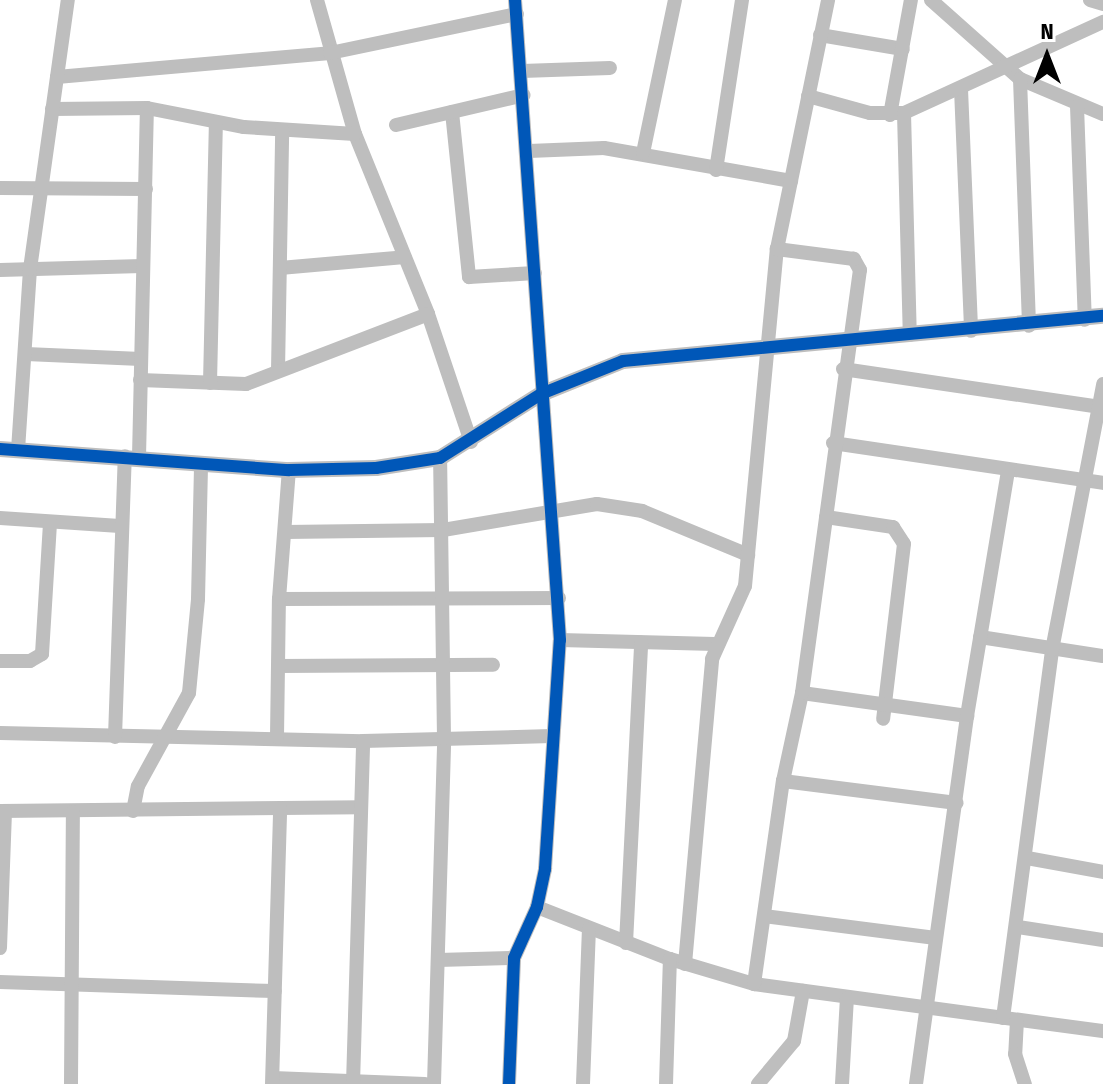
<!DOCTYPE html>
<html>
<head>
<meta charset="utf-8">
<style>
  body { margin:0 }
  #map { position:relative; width:1103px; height:1084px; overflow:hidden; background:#fff; font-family:"Fira Sans Condensed",sans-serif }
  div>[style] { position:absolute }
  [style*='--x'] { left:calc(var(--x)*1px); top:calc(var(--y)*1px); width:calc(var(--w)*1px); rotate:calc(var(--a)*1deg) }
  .minor>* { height:14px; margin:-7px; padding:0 7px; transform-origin:7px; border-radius:7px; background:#bebebe }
  .tertiary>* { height:16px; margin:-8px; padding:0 8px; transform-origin:8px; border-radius:8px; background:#bebebe }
  .cycleway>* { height:12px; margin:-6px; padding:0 6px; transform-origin:6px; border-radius:6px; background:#0057b8 }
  span { translate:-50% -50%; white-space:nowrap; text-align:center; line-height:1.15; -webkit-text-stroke:7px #fff; paint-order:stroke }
  .north { position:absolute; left:1007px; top:16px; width:80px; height:80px; -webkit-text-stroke:6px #fff; paint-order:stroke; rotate:0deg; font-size:22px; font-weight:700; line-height:32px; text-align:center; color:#000 }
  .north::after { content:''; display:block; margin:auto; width:28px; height:36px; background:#000; clip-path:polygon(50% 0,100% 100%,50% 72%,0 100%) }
</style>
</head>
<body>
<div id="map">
  <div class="minor">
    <i style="--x:317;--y:0;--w:139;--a:74.2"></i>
    <i style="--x:355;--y:134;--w:194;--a:67.9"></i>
    <i style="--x:428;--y:314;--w:135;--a:71.4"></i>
    <i style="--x:931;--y:0;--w:119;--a:41.6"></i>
    <i style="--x:1020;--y:79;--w:90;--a:22.9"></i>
    <i style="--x:1090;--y:0;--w:14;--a:17"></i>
    <i style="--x:820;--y:35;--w:84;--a:9.6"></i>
    <i style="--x:522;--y:71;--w:88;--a:-2"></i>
    <i style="--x:57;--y:77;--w:274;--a:-5"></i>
    <i style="--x:330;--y:53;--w:191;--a:-11.8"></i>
    <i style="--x:1020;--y:79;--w:247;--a:87.9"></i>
    <i style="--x:961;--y:89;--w:242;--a:87.6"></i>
    <i style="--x:808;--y:96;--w:64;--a:15.3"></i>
    <i style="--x:870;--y:113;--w:34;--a:0"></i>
    <i style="--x:904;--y:113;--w:219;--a:-24.6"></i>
    <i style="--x:1077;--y:106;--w:214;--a:87.9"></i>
    <i style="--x:52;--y:109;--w:95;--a:-0.6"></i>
    <i style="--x:147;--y:108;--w:99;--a:11.1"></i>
    <i style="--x:244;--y:127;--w:111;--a:3.6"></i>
    <i style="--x:452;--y:112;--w:166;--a:84.1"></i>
    <i style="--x:469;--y:277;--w:66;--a:-3.5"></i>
    <i style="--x:904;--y:113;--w:222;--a:88.5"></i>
    <i style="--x:890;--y:115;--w:117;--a:-79.7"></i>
    <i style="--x:396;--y:125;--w:131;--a:-13.2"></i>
    <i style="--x:529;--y:151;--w:75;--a:-2.3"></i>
    <i style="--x:604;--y:148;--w:190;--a:10"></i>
    <i style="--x:643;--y:153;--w:156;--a:-78.2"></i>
    <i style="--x:716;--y:170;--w:172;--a:-81.3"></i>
    <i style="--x:0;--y:188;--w:146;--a:0.4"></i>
    <i style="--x:280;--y:268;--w:125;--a:-5"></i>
    <i style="--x:0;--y:270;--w:142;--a:-1.6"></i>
    <i style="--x:26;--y:354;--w:115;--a:2.5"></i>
    <i style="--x:843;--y:369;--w:255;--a:8.4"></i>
    <i style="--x:278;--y:371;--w:241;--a:-89"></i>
    <i style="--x:140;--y:380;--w:106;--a:2.2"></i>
    <i style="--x:246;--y:384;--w:195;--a:-21"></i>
    <i style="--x:210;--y:383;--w:260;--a:-88.7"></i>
    <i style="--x:833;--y:443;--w:273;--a:8.4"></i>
    <i style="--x:18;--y:450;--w:181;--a:-86.2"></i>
    <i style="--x:30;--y:269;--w:272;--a:-82"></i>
    <i style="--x:139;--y:457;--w:349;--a:-88.7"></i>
    <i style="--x:826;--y:517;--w:68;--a:8.5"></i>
    <i style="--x:893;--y:527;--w:20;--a:57"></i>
    <i style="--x:904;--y:544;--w:176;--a:96.8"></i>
    <i style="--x:0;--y:518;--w:120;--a:3.8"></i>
    <i style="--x:285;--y:532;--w:158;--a:-0.7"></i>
    <i style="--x:443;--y:530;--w:156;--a:-9.6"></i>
    <i style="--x:597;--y:504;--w:46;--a:8.8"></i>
    <i style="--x:642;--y:511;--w:115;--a:22.5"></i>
    <i style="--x:279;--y:599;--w:280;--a:-0.2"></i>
    <i style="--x:980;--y:637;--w:124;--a:8.8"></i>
    <i style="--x:560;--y:640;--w:155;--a:1.5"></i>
    <i style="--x:0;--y:661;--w:30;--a:0"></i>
    <i style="--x:30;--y:661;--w:14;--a:-30"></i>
    <i style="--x:42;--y:654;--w:132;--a:-86.5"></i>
    <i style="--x:278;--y:666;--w:215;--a:-0.3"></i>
    <i style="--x:802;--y:693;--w:167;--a:7.9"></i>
    <i style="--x:0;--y:733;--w:363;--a:1.3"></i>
    <i style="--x:363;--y:741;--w:189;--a:-1.5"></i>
    <i style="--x:115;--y:737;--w:281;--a:-88"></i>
    <i style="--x:277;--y:737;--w:138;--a:-89.2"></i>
    <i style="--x:279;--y:599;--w:129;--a:-85.6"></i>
    <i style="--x:783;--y:781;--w:175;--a:7.2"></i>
    <i style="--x:0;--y:811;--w:361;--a:-0.6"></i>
    <i style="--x:133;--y:811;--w:25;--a:-79"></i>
    <i style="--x:138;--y:786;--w:106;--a:-61.3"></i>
    <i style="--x:189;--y:693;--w:94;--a:-84.5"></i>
    <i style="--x:198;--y:599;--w:135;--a:-88.7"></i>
    <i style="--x:1027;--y:858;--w:77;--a:10.4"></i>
    <i style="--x:537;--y:907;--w:143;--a:21.4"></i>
    <i style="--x:670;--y:959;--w:88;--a:16.6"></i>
    <i style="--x:754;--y:984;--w:352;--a:7.7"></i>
    <i style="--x:764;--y:916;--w:173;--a:7.3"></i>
    <i style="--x:1018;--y:927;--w:86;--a:8.7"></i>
    <i style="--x:626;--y:943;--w:301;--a:-87.1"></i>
    <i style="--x:0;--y:948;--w:137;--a:-87.9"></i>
    <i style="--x:438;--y:960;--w:76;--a:-1.5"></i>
    <i style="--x:685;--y:964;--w:306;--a:-84.9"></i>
    <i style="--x:712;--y:659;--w:80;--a:-65.7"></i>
    <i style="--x:745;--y:586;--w:339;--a:-84.6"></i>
    <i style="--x:777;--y:249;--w:254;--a:-78.4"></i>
    <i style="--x:0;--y:982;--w:275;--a:1.9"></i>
    <i style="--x:754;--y:984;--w:205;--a:-81.9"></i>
    <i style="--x:783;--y:781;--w:90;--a:-77.8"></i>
    <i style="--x:802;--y:693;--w:427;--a:-82.2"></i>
    <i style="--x:860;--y:270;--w:13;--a:-119"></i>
    <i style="--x:854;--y:259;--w:78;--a:-172.6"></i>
    <i style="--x:1003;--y:1018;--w:371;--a:-82.4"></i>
    <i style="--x:1052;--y:650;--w:271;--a:-79.1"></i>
    <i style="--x:1017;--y:1020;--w:34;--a:93"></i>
    <i style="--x:1015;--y:1054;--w:32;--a:72"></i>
    <i style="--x:273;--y:1078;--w:152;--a:2.3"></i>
    <i style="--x:71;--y:1084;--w:272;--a:-89.6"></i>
    <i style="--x:272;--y:1084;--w:276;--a:-88.3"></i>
    <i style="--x:353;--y:1084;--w:343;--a:-88.3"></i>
    <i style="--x:434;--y:1084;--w:346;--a:-88.3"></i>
    <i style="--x:444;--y:738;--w:280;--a:-90.8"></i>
    <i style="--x:509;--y:1084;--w:126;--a:-87.7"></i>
    <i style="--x:514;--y:958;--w:56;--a:-65.7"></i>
    <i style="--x:537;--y:907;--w:39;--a:-78"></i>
    <i style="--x:545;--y:869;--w:229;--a:-86.3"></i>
    <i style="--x:560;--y:640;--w:642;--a:-94.02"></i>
    <i style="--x:583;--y:1084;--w:155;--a:-87.8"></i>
    <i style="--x:666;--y:1084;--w:125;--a:-88.2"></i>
    <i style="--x:758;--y:1084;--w:56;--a:-50.1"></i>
    <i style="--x:794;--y:1041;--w:51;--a:-79.8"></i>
    <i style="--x:842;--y:1084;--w:86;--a:-86.7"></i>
    <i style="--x:916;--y:1084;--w:372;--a:-82.1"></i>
    <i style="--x:967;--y:716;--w:249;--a:-80.5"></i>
  </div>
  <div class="tertiary">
    <i style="--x:0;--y:449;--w:290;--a:4.2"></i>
    <i style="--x:289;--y:470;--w:87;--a:-1.3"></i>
    <i style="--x:376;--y:468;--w:65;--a:-8.9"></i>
    <i style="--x:440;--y:458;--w:120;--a:-32.4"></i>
    <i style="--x:541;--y:394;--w:88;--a:-21.9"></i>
    <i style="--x:623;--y:361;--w:482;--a:-5.4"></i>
  </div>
  <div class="cycleway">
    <i style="--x:0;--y:449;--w:290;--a:4.2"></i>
    <i style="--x:289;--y:470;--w:87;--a:-1.3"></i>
    <i style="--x:376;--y:468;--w:65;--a:-8.9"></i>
    <i style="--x:440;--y:458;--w:120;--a:-32.4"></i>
    <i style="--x:541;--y:394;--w:88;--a:-21.9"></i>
    <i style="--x:623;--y:361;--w:482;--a:-5.4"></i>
    <i style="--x:509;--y:1084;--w:126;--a:-87.7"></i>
    <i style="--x:514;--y:958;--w:56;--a:-65.7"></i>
    <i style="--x:537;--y:907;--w:39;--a:-78"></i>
    <i style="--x:545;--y:869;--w:229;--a:-86.3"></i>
    <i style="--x:560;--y:640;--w:642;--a:-94.02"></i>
  </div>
  <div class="north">N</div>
</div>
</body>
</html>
